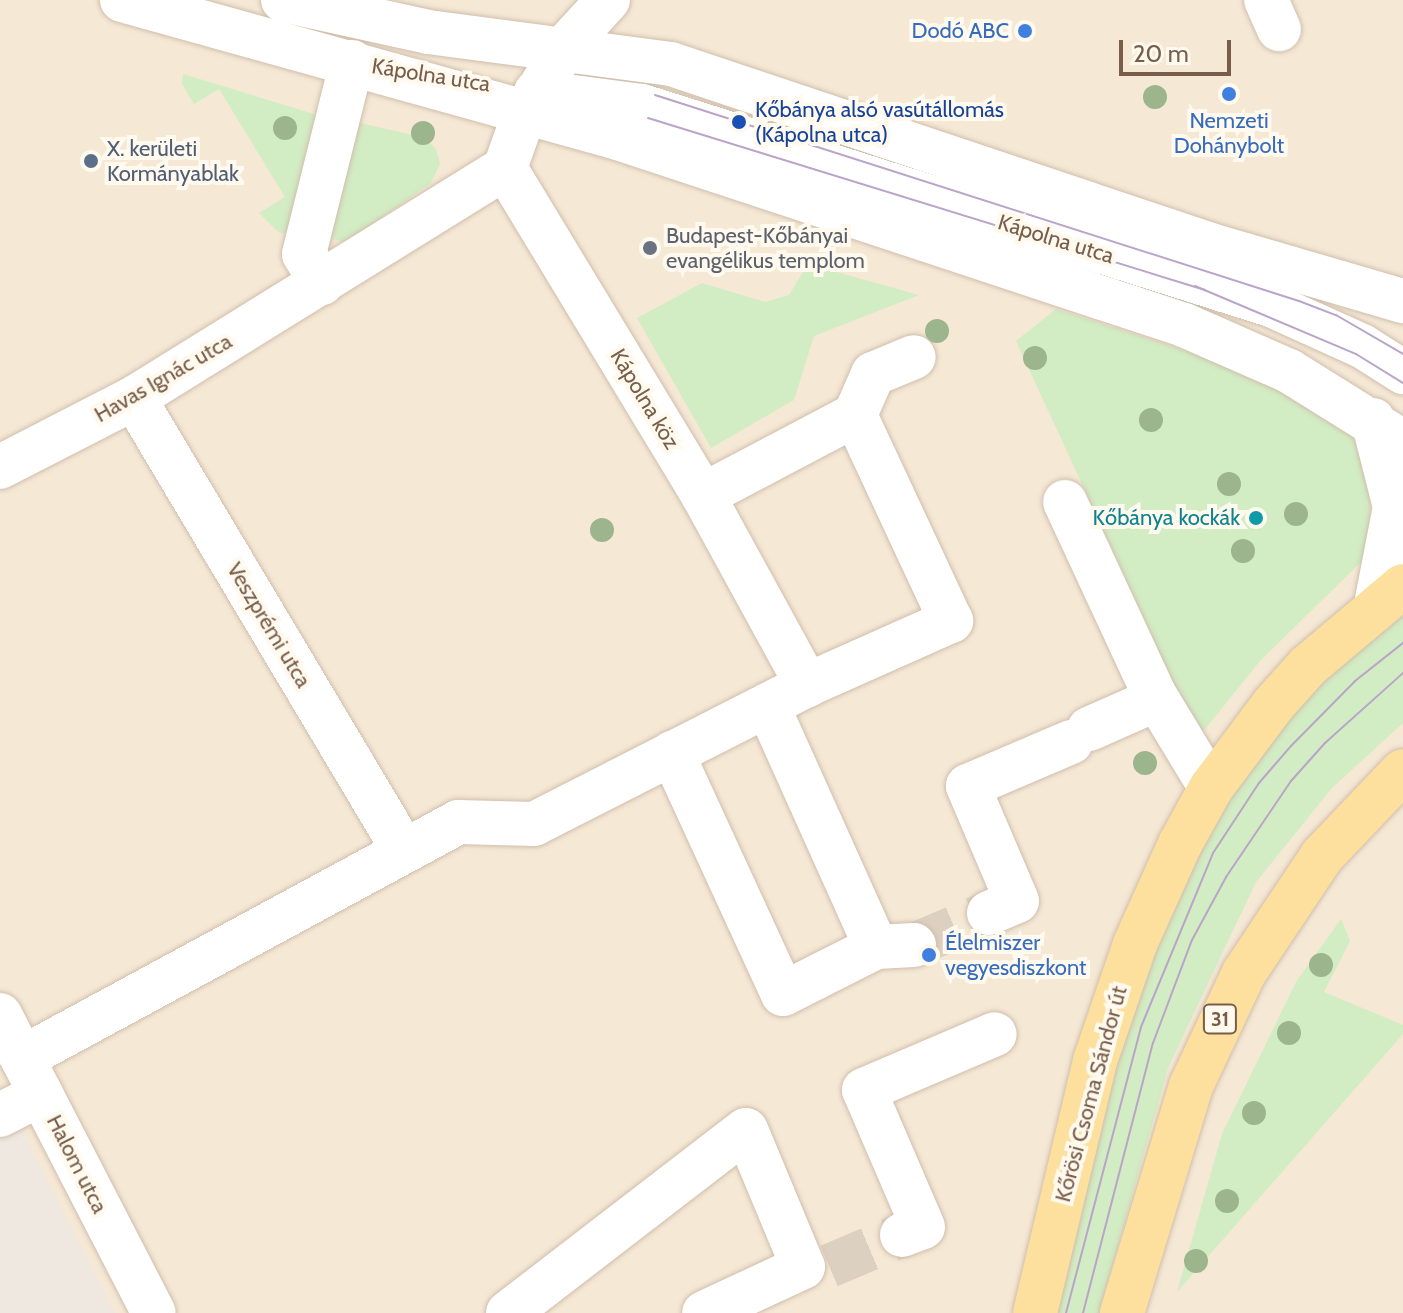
<!DOCTYPE html>
<html>
<head>
<meta charset="utf-8">
<style>
  body { margin:0 }
  #map { position:relative; width:1403px; height:1313px; overflow:hidden; background:#fdf6e7; font-family:Cabin,sans-serif }
  div>[style] { position:absolute }
  [style*='--x'] { left:calc(var(--x)*1px); top:calc(var(--y)*1px); width:calc(var(--w)*1px); rotate:calc(var(--a)*1deg) }
  .residential>* { inset:0; background:#f5e8d5 }
  .industrial>* { inset:0; background:#eee8e1 }
  .green>* { inset:0; background:#d2ecc4 }
  .minor-tunnel>* { height:44px; margin-top:-22px; transform-origin:0; background:repeating-linear-gradient(90deg,#dcd0c0 0 44px,transparent 0 66px) }
  .roads { filter:drop-shadow(0 0 2px #d0beac) drop-shadow(0 0 2px #d0beac) }
  .minor>* { height:44px; margin:-22px; padding:0 22px; transform-origin:22px; border-radius:22px; background:#fff }
  .major>* { height:44px; margin:-22px; padding:0 22px; transform-origin:22px; border-radius:22px; background:#fde09e }
  .tram>* { height:2px; margin:-1px; padding:0 1px; transform-origin:1px; border-radius:1px; background:#baa4c8 }
  .trees>* { width:24px; height:24px; margin:-12px; border-radius:50%; background:#9db58c }
  .dots>* { width:22px; height:22px; translate:-50% -50%; box-sizing:border-box; border:4px solid #fff9ee; border-radius:50% }
  span { translate:-50% -50%; white-space:nowrap; text-align:center; line-height:1.15; -webkit-text-stroke:8px #fff9ee; paint-order:stroke }
  .shield-label span { padding:2px 6px; background:#fff9ee; border:2px solid; border-radius:6px; -webkit-text-stroke-width:0 }
  .shield-label { font-size:20px; color:#785d4a; font-weight:700 }
  .shop-label { font-size:22px; color:#366cbe }
  .right { translate:-100% -50%; text-align:right }
  .left { translate:0 -50%; text-align:left }
  .street-label { font-size:22px; color:#785d4a }
  .transit-label { font-size:22px; color:#164399 }
  .service-label { font-size:22px; color:#4e5e75 }
  .worship-label { font-size:22px; color:#5b616d }
  .culture-label { font-size:22px; color:#0d838f }
  .scale { position:absolute; left:1119px; top:40px; width:112px; height:36px; box-sizing:border-box; border:4px solid #785d4a; border-top:0; padding-left:10px; font-size:24px; line-height:28px; white-space:nowrap; color:#785d4a; -webkit-text-stroke:6px #fff9ee; paint-order:stroke }
</style>
</head>
<body>
<div id="map">
  <div class="residential">
    <i style="clip-path:polygon(0 0,1403px 0,1403px 1313px,0 1313px)"></i>
  </div>
  <div class="industrial">
    <i style="clip-path:polygon(0 1088px,115px 1313px,0 1313px)"></i>
  </div>
  <div class="green">
    <i style="clip-path:polygon(183px 74px,317px 115px,299px 237px,278px 232px,259px 213px,285px 197px,219px 89px,194px 104px,182px 84px)"></i>
    <i style="clip-path:polygon(356px 122px,425px 138px,436px 149px,440px 164px,431px 183px,345px 243px,329px 237px)"></i>
    <i style="clip-path:polygon(808px 264px,919px 295px,814px 336px,794px 400px,711px 448px,637px 318px,702px 283px,765px 302px,789px 295px)"></i>
    <i style="clip-path:polygon(1056px 309px,1200px 355px,1282px 392px,1350px 435px,1370px 461px,1370px 553px,1260px 661px,1197px 739px,1152px 656px,1155px 642px,1016px 341px)"></i>
    <i style="clip-path:polygon(1403px 605px,1403px 723px,1332px 788px,1256px 882px,1168px 1068px,1099px 1313px,1054px 1313px,1138px 974px,1190px 851px,1324px 670px)"></i>
    <i style="clip-path:polygon(1341px 919px,1350px 941px,1324px 992px,1403px 1025px,1403px 1034px,1177px 1292px,1222px 1134px,1296px 982px)"></i>
  </div>
  <div class="minor-tunnel">
    <i style="--x:914;--y:945;--w:82;--a:-23.1"></i>
    <i style="--x:829;--y:1266;--w:79;--a:-23"></i>
  </div>
  <div class="roads">
    <div class="minor">
      <i style="--x:122;--y:0;--w:515;--a:15.55"></i>
      <i style="--x:618;--y:138;--w:596;--a:18.28"></i>
      <i style="--x:1184;--y:325;--w:115;--a:23.7"></i>
      <i style="--x:1289;--y:371;--w:134;--a:31.9"></i>
      <i style="--x:283;--y:0;--w:148;--a:12.4"></i>
      <i style="--x:428;--y:32;--w:245;--a:7.5"></i>
      <i style="--x:671;--y:64;--w:570;--a:18.53"></i>
      <i style="--x:1211;--y:245;--w:200;--a:16.3"></i>
      <i style="--x:608;--y:0;--w:64;--a:132.5"></i>
      <i style="--x:565;--y:47;--w:76;--a:121.6"></i>
      <i style="--x:525;--y:112;--w:59;--a:109.7"></i>
      <i style="--x:505;--y:168;--w:382;--a:58.8"></i>
      <i style="--x:703;--y:495;--w:217;--a:61.3"></i>
      <i style="--x:1266;--y:0;--w:32;--a:66"></i>
      <i style="--x:536;--y:92;--w:107;--a:7.5"></i>
      <i style="--x:642;--y:106;--w:660;--a:17.56"></i>
      <i style="--x:1271;--y:305;--w:100;--a:24.3"></i>
      <i style="--x:1362;--y:346;--w:49;--a:32.4"></i>
      <i style="--x:322;--y:283;--w:34;--a:-122"></i>
      <i style="--x:304;--y:254;--w:198;--a:-76"></i>
      <i style="--x:134;--y:398;--w:527;--a:59.2"></i>
      <i style="--x:855;--y:415;--w:45;--a:-66.3"></i>
      <i style="--x:873;--y:374;--w:44;--a:-22.5"></i>
      <i style="--x:1373;--y:420;--w:90;--a:75.8"></i>
      <i style="--x:1395;--y:507;--w:100;--a:101"></i>
      <i style="--x:0;--y:467;--w:151;--a:-27.2"></i>
      <i style="--x:134;--y:398;--w:437;--a:-31.8"></i>
      <i style="--x:1065;--y:502;--w:212;--a:65.1"></i>
      <i style="--x:1154;--y:694;--w:110;--a:58.8"></i>
      <i style="--x:1089;--y:729;--w:74;--a:-23.8"></i>
      <i style="--x:672;--y:753;--w:265;--a:65.3"></i>
      <i style="--x:783;--y:994;--w:104;--a:-26.8"></i>
      <i style="--x:876;--y:947;--w:265;--a:-114.2"></i>
      <i style="--x:989;--y:913;--w:30;--a:-23"></i>
      <i style="--x:1017;--y:901;--w:125;--a:-113.1"></i>
      <i style="--x:968;--y:786;--w:112;--a:-23.1"></i>
      <i style="--x:876;--y:947;--w:38;--a:-3"></i>
      <i style="--x:0;--y:1015;--w:335;--a:62.7"></i>
      <i style="--x:22;--y:1058;--w:496;--a:-28.4"></i>
      <i style="--x:458;--y:822;--w:76;--a:1.5"></i>
      <i style="--x:534;--y:824;--w:306;--a:-27"></i>
      <i style="--x:807;--y:685;--w:158;--a:-24"></i>
      <i style="--x:951;--y:621;--w:227;--a:-115"></i>
      <i style="--x:855;--y:415;--w:172;--a:152.2"></i>
      <i style="--x:0;--y:1115;--w:46;--a:-27.1"></i>
      <i style="--x:902;--y:1235;--w:22;--a:-21"></i>
      <i style="--x:923;--y:1227;--w:149;--a:-113.3"></i>
      <i style="--x:864;--y:1090;--w:142;--a:-23.1"></i>
      <i style="--x:508;--y:1313;--w:300;--a:-37.6"></i>
      <i style="--x:746;--y:1130;--w:148;--a:67.4"></i>
      <i style="--x:803;--y:1267;--w:109;--a:155.1"></i>
    </div>
    <div class="major">
      <i style="--x:1035;--y:1313;--w:259;--a:-76.6"></i>
      <i style="--x:1095;--y:1061;--w:124;--a:-71.1"></i>
      <i style="--x:1135;--y:944;--w:110;--a:-65.8"></i>
      <i style="--x:1180;--y:844;--w:64;--a:-61"></i>
      <i style="--x:1211;--y:788;--w:104;--a:-53.2"></i>
      <i style="--x:1273;--y:705;--w:52;--a:-48.1"></i>
      <i style="--x:1308;--y:666;--w:124;--a:-40.1"></i>
      <i style="--x:1122;--y:1313;--w:237;--a:-73.1"></i>
      <i style="--x:1191;--y:1086;--w:125;--a:-64.9"></i>
      <i style="--x:1244;--y:973;--w:141;--a:-56.3"></i>
      <i style="--x:1322;--y:856;--w:117;--a:-46.4"></i>
    </div>
  </div>
  <div class="tram">
    <i style="--x:655;--y:95;--w:676;--a:17.74"></i>
    <i style="--x:1299;--y:301;--w:40;--a:21"></i>
    <i style="--x:1336;--y:315;--w:78;--a:30.2"></i>
    <i style="--x:648;--y:118;--w:583;--a:17.16"></i>
    <i style="--x:1195;--y:286;--w:175;--a:22.9"></i>
    <i style="--x:1356;--y:354;--w:55;--a:31.7"></i>
    <i style="--x:1066;--y:1313;--w:296;--a:-75.3"></i>
    <i style="--x:1141;--y:1027;--w:188;--a:-67.5"></i>
    <i style="--x:1213;--y:853;--w:84;--a:-56.7"></i>
    <i style="--x:1259;--y:783;--w:49;--a:-49.1"></i>
    <i style="--x:1291;--y:746;--w:91;--a:-45.4"></i>
    <i style="--x:1355;--y:681;--w:61;--a:-38.4"></i>
    <i style="--x:1083;--y:1313;--w:279;--a:-75.5"></i>
    <i style="--x:1153;--y:1043;--w:110;--a:-69.3"></i>
    <i style="--x:1192;--y:940;--w:72;--a:-61.6"></i>
    <i style="--x:1226;--y:877;--w:116;--a:-55.9"></i>
    <i style="--x:1291;--y:781;--w:51;--a:-48.2"></i>
    <i style="--x:1325;--y:743;--w:105;--a:-41.9"></i>
  </div>
  <div class="trees">
    <i style="left:1155px;top:97px"></i>
    <i style="left:285px;top:128px"></i>
    <i style="left:423px;top:133px"></i>
    <i style="left:937px;top:331px"></i>
    <i style="left:1035px;top:358px"></i>
    <i style="left:1151px;top:420px"></i>
    <i style="left:1229px;top:484px"></i>
    <i style="left:1296px;top:514px"></i>
    <i style="left:602px;top:530px"></i>
    <i style="left:1243px;top:551px"></i>
    <i style="left:1145px;top:763px"></i>
    <i style="left:1321px;top:965px"></i>
    <i style="left:1289px;top:1033px"></i>
    <i style="left:1254px;top:1113px"></i>
    <i style="left:1227px;top:1201px"></i>
    <i style="left:1196px;top:1261px"></i>
  </div>
  <div class="dots">
    <i style="left:1025px;top:31px;background:#3f7fe0"></i>
    <i style="left:1229px;top:94px;background:#3f7fe0"></i>
    <i style="left:739px;top:122px;background:#1a4fb4"></i>
    <i style="left:91px;top:161px;background:#5c6f8a"></i>
    <i style="left:650px;top:248px;background:#6b7280"></i>
    <i style="left:1256px;top:518px;background:#0f9aa8"></i>
    <i style="left:929px;top:955px;background:#3f7fe0"></i>
  </div>
  <div class="shield-label">
    <span style="left:1220px;top:1019px">31</span>
  </div>
  <div class="shop-label">
    <span class="right" style="left:1009px;top:31px">Dodó ABC</span>
    <span style="left:1229px;top:133px">Nemzeti<br>Dohánybolt</span>
    <span class="left" style="left:945px;top:955px">Élelmiszer<br>vegyesdiszkont</span>
  </div>
  <div class="street-label">
    <span style="left:431px;top:75px;rotate:9deg">Kápolna utca</span>
    <span style="left:1056px;top:239px;rotate:17deg">Kápolna utca</span>
    <span style="left:163px;top:378px;rotate:-30deg">Havas Ignác utca</span>
    <span style="left:645px;top:399px;rotate:59deg">Kápolna köz</span>
    <span style="left:269px;top:625px;rotate:59deg">Veszprémi utca</span>
    <span style="left:1091px;top:1094px;rotate:-75deg">Kőrösi Csoma Sándor út</span>
    <span style="left:77px;top:1164px;rotate:63deg">Halom utca</span>
  </div>
  <div class="transit-label">
    <span class="left" style="left:755px;top:122px">Kőbánya alsó vasútállomás<br>(Kápolna utca)</span>
  </div>
  <div class="service-label">
    <span class="left" style="left:107px;top:161px">X. kerületi<br>Kormányablak</span>
  </div>
  <div class="worship-label">
    <span class="left" style="left:666px;top:248px">Budapest-Kőbányai<br>evangélikus templom</span>
  </div>
  <div class="culture-label">
    <span class="right" style="left:1240px;top:518px">Kőbánya kockák</span>
  </div>
  <div class="scale">20 m</div>
</div>
</body>
</html>
